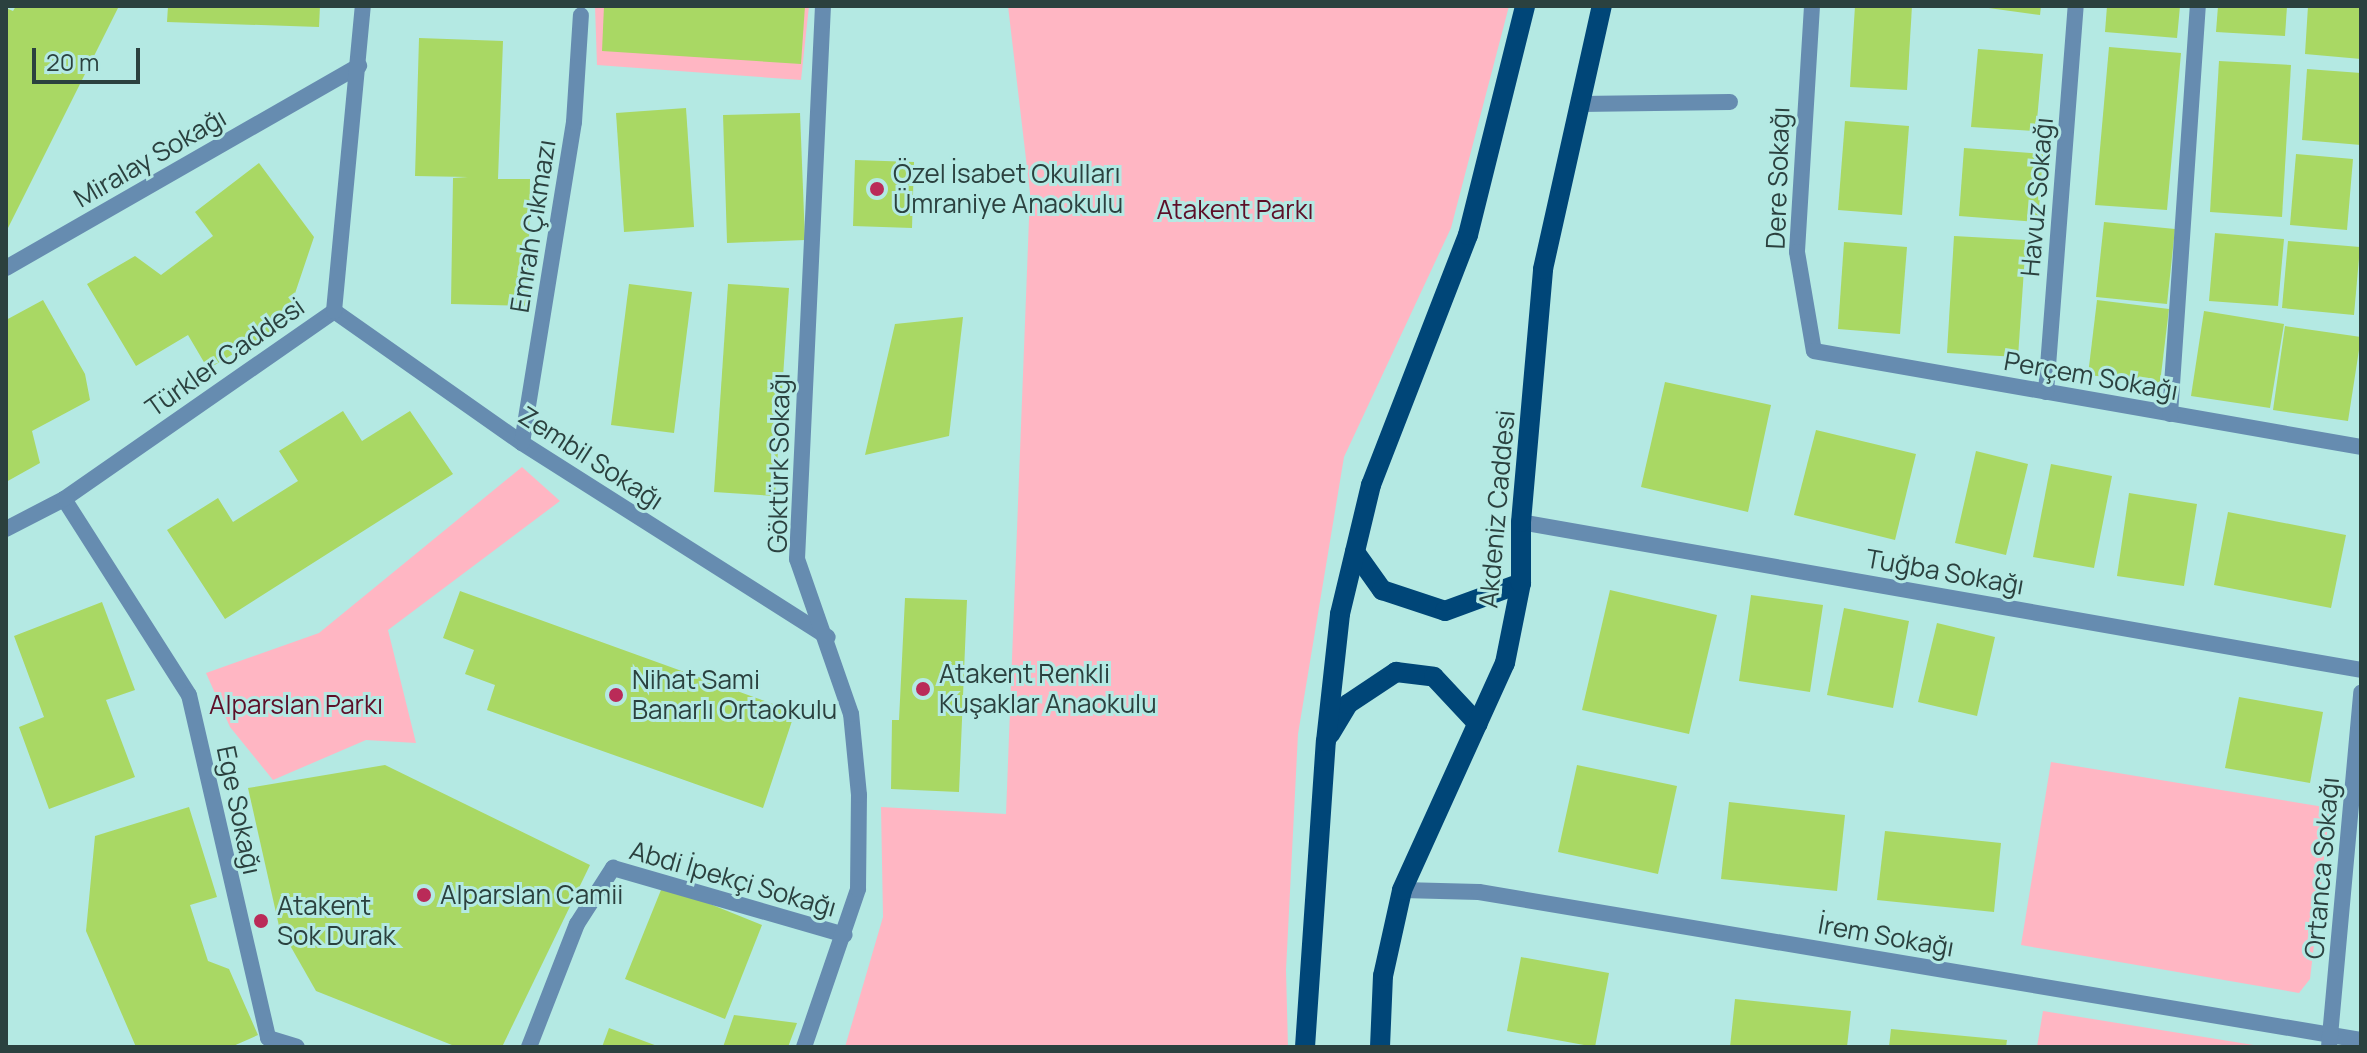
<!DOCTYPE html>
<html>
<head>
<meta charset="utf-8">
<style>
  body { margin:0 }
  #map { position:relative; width:2367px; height:1053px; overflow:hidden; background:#b4e9e3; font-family:Manrope,sans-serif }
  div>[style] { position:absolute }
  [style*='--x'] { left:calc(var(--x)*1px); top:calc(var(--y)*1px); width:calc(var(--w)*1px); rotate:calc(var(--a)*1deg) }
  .green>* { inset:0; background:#ffb6c3 }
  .building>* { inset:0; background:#a9d864 }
  .lane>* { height:16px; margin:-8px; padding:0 8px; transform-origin:8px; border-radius:8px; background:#668cb0 }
  .street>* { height:16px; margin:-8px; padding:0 8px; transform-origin:8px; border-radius:8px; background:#668cb0 }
  .primary>* { height:20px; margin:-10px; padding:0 10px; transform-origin:10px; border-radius:10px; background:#004678 }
  .dots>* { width:22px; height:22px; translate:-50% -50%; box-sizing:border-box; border:4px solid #b4e9e3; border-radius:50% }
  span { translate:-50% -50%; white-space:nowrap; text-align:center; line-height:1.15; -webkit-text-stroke:6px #b4e9e3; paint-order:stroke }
  .street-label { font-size:26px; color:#2b413f }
  .poi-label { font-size:26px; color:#2b413f }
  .left { translate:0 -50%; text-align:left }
  .park-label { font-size:26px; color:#5d0f28 }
  .frame { position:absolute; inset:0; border:8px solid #2b413f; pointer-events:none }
  .scale { position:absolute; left:32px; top:48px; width:108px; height:36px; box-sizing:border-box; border:4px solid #2b413f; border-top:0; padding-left:10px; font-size:24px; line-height:28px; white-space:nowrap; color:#2b413f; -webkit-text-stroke:6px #b4e9e3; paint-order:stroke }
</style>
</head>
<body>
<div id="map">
  <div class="green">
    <i style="clip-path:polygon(595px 6px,809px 6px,801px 80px,597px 65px)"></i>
    <i style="clip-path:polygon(1008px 6px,1509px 6px,1451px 228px,1344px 457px,1298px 734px,1286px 970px,1288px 1047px,845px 1047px,883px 917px,881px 807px,1006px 814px,1030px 193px)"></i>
    <i style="clip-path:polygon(522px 467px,560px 501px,388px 630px,416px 743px,366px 740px,273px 780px,230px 727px,206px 673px,319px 633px)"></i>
    <i style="clip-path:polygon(2051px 762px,2330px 808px,2310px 979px,2299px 993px,2021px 945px)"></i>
    <i style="clip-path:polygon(2043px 1011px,2266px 1047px,2037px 1047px)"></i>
  </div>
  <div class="building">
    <i style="clip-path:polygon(16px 6px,119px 6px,6px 232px,6px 8px,13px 11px)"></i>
    <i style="clip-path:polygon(168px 6px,320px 6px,319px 27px,167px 22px)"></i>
    <i style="clip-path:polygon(604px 6px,805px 6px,801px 64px,602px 51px)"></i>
    <i style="clip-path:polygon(1855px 6px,1912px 6px,1907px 90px,1850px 87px)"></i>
    <i style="clip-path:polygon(1974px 6px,2041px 6px,2040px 15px)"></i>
    <i style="clip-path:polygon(2107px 6px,2180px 6px,2177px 38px,2105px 32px)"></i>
    <i style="clip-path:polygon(2218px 6px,2287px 6px,2285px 36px,2216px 32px)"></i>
    <i style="clip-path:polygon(2308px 6px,2361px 6px,2361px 59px,2305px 54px)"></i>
    <i style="clip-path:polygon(419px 38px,503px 41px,498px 179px,530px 179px,528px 306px,451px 304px,453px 178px,468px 177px,415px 176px)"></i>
    <i style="clip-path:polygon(2109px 47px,2181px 53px,2167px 210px,2095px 205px)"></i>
    <i style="clip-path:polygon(1978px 49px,2043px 54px,2036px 131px,1971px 127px)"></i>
    <i style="clip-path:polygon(2219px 61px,2291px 65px,2282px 217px,2210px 212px)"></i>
    <i style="clip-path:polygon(2307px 69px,2361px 73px,2361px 145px,2302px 140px)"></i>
    <i style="clip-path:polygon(686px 108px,694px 227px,624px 232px,616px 113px)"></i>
    <i style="clip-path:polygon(800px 113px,805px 240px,727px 243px,723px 115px)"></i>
    <i style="clip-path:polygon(1845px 121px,1909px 126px,1902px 215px,1838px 210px)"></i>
    <i style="clip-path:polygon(1964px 148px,2043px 154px,2038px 222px,1959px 216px)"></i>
    <i style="clip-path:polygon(2296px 154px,2353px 159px,2347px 230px,2290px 225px)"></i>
    <i style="clip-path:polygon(855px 160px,914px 162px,912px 228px,853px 226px)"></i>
    <i style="clip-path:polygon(259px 163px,314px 237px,285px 323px,208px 369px,188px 335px,136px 366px,87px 284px,135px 256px,161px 275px,213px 236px,195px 212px)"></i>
    <i style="clip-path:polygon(2104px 222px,2175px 229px,2167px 304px,2096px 297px)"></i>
    <i style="clip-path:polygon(2215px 233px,2284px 239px,2278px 306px,2209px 301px)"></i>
    <i style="clip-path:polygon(1954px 236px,2026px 240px,2018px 357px,1947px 353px)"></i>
    <i style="clip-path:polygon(2288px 241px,2360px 247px,2354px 315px,2282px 308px)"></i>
    <i style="clip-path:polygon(1844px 242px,1907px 247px,1900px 334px,1838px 329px)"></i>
    <i style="clip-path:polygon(629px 284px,692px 292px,674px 433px,611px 425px)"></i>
    <i style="clip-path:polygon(728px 284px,789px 288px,775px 496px,714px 492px)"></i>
    <i style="clip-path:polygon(43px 300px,85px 374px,90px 400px,32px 431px,40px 463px,6px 482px,6px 320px)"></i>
    <i style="clip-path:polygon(2097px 300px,2169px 309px,2160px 383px,2088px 375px)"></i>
    <i style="clip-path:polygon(2204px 311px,2284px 324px,2270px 408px,2191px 396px)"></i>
    <i style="clip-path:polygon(963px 317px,949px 436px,865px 455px,895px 324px)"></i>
    <i style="clip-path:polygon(2285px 326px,2361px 337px,2348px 421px,2273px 410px)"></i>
    <i style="clip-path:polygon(1665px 382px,1771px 405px,1748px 512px,1641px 487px)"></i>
    <i style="clip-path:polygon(343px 411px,362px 441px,410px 411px,453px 474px,225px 619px,167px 530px,218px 498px,233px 522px,298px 481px,279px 451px)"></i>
    <i style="clip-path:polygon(1816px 430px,1916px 454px,1895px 540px,1794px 515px)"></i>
    <i style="clip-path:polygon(1976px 451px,2028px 464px,2006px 555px,1955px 543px)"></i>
    <i style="clip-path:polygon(2051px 464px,2112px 476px,2094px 568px,2033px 557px)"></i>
    <i style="clip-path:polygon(2129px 493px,2197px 504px,2184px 586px,2117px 576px)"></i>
    <i style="clip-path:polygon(2228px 512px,2346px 535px,2331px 608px,2214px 585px)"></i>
    <i style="clip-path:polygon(1610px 590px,1717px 615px,1689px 734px,1582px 710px)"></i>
    <i style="clip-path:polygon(460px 591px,795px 712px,763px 808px,487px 710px,495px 685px,465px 674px,474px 650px,443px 638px)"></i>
    <i style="clip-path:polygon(1751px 595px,1823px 605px,1810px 692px,1739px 681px)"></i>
    <i style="clip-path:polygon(905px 598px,967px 600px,959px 792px,891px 789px,892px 720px,899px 720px)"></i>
    <i style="clip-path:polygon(102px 602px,135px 690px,106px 700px,135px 777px,49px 809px,19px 727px,44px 717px,14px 636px)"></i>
    <i style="clip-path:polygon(1844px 608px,1909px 621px,1893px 708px,1827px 695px)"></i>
    <i style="clip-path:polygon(1937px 623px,1995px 637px,1977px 716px,1918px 702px)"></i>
    <i style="clip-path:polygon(2239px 697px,2323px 712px,2310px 783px,2225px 768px)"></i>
    <i style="clip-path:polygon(385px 765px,590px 865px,502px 1047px,457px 1047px,316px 991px,279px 926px,248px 788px)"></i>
    <i style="clip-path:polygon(1577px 765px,1677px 786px,1658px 874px,1558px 852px)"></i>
    <i style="clip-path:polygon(1729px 802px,1845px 815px,1837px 891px,1721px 879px)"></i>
    <i style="clip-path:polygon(189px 807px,217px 897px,190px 905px,208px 961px,229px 969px,258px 1035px,231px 1047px,136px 1047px,86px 931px,95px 836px)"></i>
    <i style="clip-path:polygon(1885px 831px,2001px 843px,1994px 912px,1877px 900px)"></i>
    <i style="clip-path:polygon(663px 885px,762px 925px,725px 1019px,625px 979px)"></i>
    <i style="clip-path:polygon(1521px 957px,1609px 973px,1595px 1047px,1507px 1031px)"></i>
    <i style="clip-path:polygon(1735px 999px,1851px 1011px,1847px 1047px,1730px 1047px)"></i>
    <i style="clip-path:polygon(734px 1015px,797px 1023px,788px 1047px,723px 1047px)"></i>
    <i style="clip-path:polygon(609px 1028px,660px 1047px,602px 1047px)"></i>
    <i style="clip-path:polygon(1891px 1029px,2007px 1040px,2006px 1047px,1889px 1047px)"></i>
  </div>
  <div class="lane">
    <i style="--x:1580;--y:104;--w:150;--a:-0.8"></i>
  </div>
  <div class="street">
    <i style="--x:1812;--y:6;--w:246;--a:93.5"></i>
    <i style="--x:1797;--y:252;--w:100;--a:80.3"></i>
    <i style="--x:1814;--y:351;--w:555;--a:9.95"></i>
    <i style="--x:6;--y:268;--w:407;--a:-29.8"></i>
    <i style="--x:334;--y:311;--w:230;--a:35.1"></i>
    <i style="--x:522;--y:443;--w:362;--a:32.4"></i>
    <i style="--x:2046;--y:392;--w:387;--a:-85.6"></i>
    <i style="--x:2170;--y:414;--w:409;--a:-86.1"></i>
    <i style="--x:522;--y:443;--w:325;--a:-80.8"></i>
    <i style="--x:574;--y:122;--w:107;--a:-86.3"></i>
    <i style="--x:64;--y:499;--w:232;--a:57.5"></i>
    <i style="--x:189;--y:695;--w:352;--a:77"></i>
    <i style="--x:268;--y:1038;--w:30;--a:17"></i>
    <i style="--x:1521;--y:522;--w:853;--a:9.99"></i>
    <i style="--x:6;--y:529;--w:65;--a:-27.3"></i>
    <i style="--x:64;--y:499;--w:329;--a:-34.8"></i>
    <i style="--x:334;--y:311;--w:306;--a:-84.6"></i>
    <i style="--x:1402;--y:890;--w:77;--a:1.5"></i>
    <i style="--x:1479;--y:892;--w:894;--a:9.53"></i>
    <i style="--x:529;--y:1047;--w:132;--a:-68.7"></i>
    <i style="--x:577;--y:924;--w:67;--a:-57.3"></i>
    <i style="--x:613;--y:868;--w:241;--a:16.1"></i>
    <i style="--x:804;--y:1047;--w:167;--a:-71.1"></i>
    <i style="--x:858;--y:889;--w:94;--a:-89.4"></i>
    <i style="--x:859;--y:795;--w:81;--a:-95.6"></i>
    <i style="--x:851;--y:714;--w:164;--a:-109.2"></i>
    <i style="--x:797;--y:559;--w:554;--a:-87.31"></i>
    <i style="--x:2329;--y:1047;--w:356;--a:-84.8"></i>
  </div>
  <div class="primary">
    <i style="--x:1355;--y:552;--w:47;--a:54.6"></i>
    <i style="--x:1382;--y:590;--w:66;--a:18.4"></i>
    <i style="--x:1445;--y:611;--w:81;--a:-20.2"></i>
    <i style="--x:1330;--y:734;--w:35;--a:-59"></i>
    <i style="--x:1348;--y:704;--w:58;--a:-33.7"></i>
    <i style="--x:1396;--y:672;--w:38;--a:7"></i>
    <i style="--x:1434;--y:677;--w:64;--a:46.9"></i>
    <i style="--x:1305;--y:1047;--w:307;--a:-86.1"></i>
    <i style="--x:1326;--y:741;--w:128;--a:-83.7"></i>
    <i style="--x:1340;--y:614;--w:133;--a:-76.5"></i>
    <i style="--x:1371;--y:485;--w:268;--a:-68.8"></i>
    <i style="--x:1468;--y:235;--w:236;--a:-76"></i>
    <i style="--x:1380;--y:1047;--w:71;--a:-87.6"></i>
    <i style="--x:1383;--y:976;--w:88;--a:-77.5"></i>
    <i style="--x:1402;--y:890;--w:249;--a:-65.6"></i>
    <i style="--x:1505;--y:663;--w:82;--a:-78.7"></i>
    <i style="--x:1521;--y:583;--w:61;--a:-90"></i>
    <i style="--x:1521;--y:522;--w:254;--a:-85"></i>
    <i style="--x:1543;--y:269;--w:270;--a:-77.4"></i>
  </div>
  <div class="dots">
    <i style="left:877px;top:189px;background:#ba2b58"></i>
    <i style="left:923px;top:689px;background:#ba2b58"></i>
    <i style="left:616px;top:695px;background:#ba2b58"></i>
    <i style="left:424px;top:895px;background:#ba2b58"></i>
    <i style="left:261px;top:921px;background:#ba2b58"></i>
  </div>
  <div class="street-label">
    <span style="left:150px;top:158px;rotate:-30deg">Miralay Sokağı</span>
    <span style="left:1778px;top:178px;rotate:-88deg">Dere Sokağı</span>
    <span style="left:2037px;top:197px;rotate:-85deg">Havuz Sokağı</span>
    <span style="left:533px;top:226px;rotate:-81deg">Emrah Çıkmazı</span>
    <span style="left:225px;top:357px;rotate:-35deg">Türkler Caddesi</span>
    <span style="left:2091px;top:376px;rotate:10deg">Perçem Sokağı</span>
    <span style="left:591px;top:458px;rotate:33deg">Zembil Sokağı</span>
    <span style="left:779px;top:463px;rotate:-89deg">Göktürk Sokağı</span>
    <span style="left:1497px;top:509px;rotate:-85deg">Akdeniz Caddesi</span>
    <span style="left:1945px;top:572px;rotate:10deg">Tuğba Sokağı</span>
    <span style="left:239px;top:810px;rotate:78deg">Ege Sokağı</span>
    <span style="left:2322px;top:868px;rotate:-85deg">Ortanca Sokağı</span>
    <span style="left:733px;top:879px;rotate:16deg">Abdi İpekçi Sokağı</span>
    <span style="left:1886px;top:936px;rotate:10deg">İrem Sokağı</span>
  </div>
  <div class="poi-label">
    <span class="left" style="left:893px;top:189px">Özel İsabet Okulları<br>Ümraniye Anaokulu</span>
    <span class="left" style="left:939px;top:689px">Atakent Renkli<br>Kuşaklar Anaokulu</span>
    <span class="left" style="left:632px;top:695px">Nihat Sami<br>Banarlı Ortaokulu</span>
    <span class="left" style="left:440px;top:895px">Alparslan Camii</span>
    <span class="left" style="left:277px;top:921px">Atakent<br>Sok Durak</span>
  </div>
  <div class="park-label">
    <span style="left:1235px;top:210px">Atakent Parkı</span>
    <span style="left:296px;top:705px">Alparslan Parkı</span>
  </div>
  <div class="frame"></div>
  <div class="scale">20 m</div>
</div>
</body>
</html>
